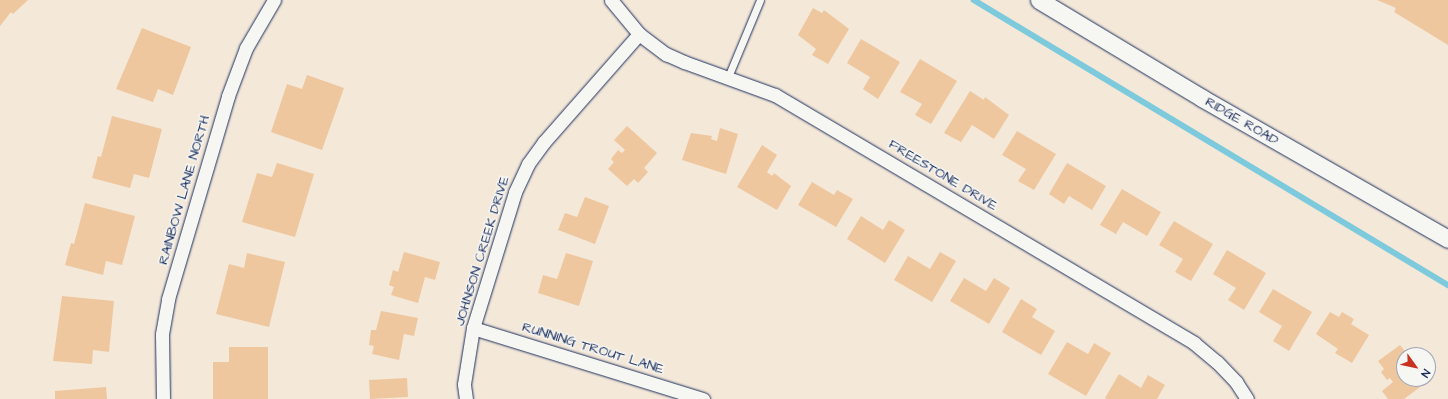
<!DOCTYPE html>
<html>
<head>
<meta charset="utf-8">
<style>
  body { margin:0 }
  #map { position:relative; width:1448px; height:399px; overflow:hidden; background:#f4e8d9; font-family:"Architects Daughter",sans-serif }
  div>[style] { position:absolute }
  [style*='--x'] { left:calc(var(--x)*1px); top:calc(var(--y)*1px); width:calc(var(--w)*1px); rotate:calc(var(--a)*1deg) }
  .stream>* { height:5.5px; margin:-2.75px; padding:0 2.75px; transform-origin:2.75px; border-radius:2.75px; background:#7dcadc }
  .building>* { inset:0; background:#efc79f }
  .roads { filter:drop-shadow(0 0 1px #1b2f5e) drop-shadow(0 0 1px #1b2f5e) }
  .service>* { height:7px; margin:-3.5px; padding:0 3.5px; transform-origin:3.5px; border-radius:3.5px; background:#f6f6f2 }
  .minor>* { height:13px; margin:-6.5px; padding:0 6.5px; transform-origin:6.5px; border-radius:6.5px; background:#f6f6f2 }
  .tertiary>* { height:17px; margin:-8.5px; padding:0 8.5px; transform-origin:8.5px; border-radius:8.5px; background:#f6f6f2 }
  span { translate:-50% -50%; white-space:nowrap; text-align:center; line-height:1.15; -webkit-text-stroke:3px #f6f6f2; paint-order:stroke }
  .street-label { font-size:14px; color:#1b2f5e }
  .north { position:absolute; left:1396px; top:347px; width:40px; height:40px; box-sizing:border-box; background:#f6f6f2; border:1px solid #9ea6b7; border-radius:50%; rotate:123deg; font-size:11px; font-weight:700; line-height:16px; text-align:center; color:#1b2f5e }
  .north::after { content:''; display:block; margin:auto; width:14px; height:18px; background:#c8321e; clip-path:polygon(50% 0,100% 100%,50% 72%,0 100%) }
</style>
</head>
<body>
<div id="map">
  <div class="stream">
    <i style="--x:974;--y:0;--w:553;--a:31.02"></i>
  </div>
  <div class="building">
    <i style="clip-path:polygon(0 0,28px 0,13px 14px,11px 12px,0 26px)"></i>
    <i style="clip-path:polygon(1377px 0,1448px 0,1448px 45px,1394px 12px,1396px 8px)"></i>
    <i style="clip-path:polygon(813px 8px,822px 13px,824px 10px,849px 29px,828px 64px,812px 55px,816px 49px,798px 35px)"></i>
    <i style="clip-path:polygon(142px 28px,191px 47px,173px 95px,158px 89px,153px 102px,116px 89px)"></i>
    <i style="clip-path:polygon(861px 39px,900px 62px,878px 99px,863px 89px,870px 77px,847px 63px)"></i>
    <i style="clip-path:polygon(920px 59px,957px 81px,931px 124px,915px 115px,922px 104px,900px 92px)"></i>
    <i style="clip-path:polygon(307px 75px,344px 88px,322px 150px,271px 132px,287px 84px,302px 89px)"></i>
    <i style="clip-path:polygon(970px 91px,984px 100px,985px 97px,1009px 115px,994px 139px,972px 125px,961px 142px,944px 133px)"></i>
    <i style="clip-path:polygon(112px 116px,162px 129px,149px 178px,134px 174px,130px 188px,92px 178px,98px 156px,101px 157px)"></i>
    <i style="clip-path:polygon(627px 126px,657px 153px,644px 168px,648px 172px,638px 183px,634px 179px,627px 186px,608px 169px,614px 162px,611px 159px,618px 150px,622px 153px,625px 150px,614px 140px)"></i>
    <i style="clip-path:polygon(720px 128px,738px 134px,726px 174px,682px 160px,691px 133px,712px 136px,711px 139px,717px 141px)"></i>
    <i style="clip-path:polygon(1017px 131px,1056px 154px,1034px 190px,1018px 181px,1026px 169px,1002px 155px)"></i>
    <i style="clip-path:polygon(762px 145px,777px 155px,767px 172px,772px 176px,774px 173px,791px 186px,777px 210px,737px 187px)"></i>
    <i style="clip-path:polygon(277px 163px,314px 174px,295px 237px,242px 222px,257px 173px,272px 177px)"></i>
    <i style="clip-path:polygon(1067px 163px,1106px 186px,1092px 210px,1069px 196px,1064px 204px,1049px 194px)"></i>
    <i style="clip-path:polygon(812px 182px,834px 195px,837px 190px,853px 199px,836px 227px,798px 205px)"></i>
    <i style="clip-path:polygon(1122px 189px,1161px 212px,1147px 236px,1123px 222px,1116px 234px,1100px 225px)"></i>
    <i style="clip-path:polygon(585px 197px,609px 206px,595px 244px,558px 230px,565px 213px,577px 217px)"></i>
    <i style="clip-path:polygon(85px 203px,135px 216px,122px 265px,106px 261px,103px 275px,65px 265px,71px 243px,74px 244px)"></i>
    <i style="clip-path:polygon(861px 216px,883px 230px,889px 220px,905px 230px,885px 263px,847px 239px)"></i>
    <i style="clip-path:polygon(1174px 221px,1213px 244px,1191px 281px,1175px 272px,1183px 259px,1159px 245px)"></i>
    <i style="clip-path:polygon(1227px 250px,1266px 273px,1244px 310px,1228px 300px,1236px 288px,1213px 274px)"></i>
    <i style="clip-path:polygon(404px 252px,440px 262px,435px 280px,425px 277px,418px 303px,391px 295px,394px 287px,389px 285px,393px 270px,398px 272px)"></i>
    <i style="clip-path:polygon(940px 252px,956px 261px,932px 302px,894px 280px,908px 256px,930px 269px)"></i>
    <i style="clip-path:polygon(247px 253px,285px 262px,269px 327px,216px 314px,229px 264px,244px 268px)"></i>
    <i style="clip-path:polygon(566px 253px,593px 261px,579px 306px,538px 293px,543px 275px,557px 279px)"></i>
    <i style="clip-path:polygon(964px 278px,986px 291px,994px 278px,1010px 288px,989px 324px,950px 301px)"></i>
    <i style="clip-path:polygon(1273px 289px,1312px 312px,1289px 351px,1273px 341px,1282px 326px,1259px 312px)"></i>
    <i style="clip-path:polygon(62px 296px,114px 301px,109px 352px,93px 350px,92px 364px,53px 361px)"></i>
    <i style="clip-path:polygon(1021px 299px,1037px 309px,1032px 317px,1055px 331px,1041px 355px,1002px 332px)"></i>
    <i style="clip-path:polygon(381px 311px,418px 318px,414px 336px,404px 334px,399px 360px,372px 354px,374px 346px,369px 345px,371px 330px,376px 330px)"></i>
    <i style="clip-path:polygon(1330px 312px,1339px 317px,1342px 312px,1354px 319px,1351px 324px,1369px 335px,1352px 363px,1335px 353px,1338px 349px,1316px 334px)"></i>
    <i style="clip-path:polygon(1067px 342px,1088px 354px,1094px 343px,1111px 353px,1086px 396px,1048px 374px)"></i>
    <i style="clip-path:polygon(1400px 345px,1408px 355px,1404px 355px,1404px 379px,1426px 379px,1428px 381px,1404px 399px,1388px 399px,1382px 391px,1393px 382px,1390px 378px,1387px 380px,1381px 372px,1384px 369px,1378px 361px)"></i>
    <i style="clip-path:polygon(229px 347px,268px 347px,268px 399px,213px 399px,213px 362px,229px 362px)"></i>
    <i style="clip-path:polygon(1119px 374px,1141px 388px,1148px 375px,1165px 385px,1157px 399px,1107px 399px,1105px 398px)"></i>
    <i style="clip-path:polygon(407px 378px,408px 397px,370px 399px,369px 380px)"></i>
    <i style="clip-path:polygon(106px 387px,107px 399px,55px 399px,55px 391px)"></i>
  </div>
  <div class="roads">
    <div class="service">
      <i style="--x:728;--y:77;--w:83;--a:-67.4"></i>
    </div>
    <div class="minor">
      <i style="--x:611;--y:0;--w:44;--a:50.5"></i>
      <i style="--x:639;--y:34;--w:34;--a:37"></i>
      <i style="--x:666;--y:54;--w:20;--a:24"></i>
      <i style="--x:684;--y:62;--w:97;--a:19.9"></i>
      <i style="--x:775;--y:95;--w:487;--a:30.6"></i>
      <i style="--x:1194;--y:343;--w:30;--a:40"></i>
      <i style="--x:1217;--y:362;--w:28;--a:46"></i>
      <i style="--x:1236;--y:382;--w:20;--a:57"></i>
      <i style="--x:473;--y:328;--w:241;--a:17.2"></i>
      <i style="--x:163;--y:399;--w:65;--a:-90.9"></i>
      <i style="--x:162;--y:334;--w:36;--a:-80"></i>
      <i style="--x:168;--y:299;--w:212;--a:-73.5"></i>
      <i style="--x:228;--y:96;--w:51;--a:-69.4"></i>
      <i style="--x:246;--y:48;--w:56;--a:-59.7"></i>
      <i style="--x:466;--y:399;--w:15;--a:-98"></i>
      <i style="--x:464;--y:384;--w:57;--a:-80.9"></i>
      <i style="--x:473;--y:328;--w:142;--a:-72.8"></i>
      <i style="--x:515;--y:192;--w:31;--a:-65"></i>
      <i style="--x:528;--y:164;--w:27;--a:-54"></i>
      <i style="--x:544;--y:142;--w:144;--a:-48.7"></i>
    </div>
    <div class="tertiary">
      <i style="--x:1039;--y:0;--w:190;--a:31"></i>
      <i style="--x:1202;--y:98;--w:284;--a:29.8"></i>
    </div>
  </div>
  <div class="street-label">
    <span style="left:1242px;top:121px;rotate:30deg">RIDGE ROAD</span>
    <span style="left:943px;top:175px;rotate:31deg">FREESTONE DRIVE</span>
    <span style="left:184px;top:190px;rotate:-74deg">RAINBOW LANE NORTH</span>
    <span style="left:482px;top:251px;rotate:-73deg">JOHNSON CREEK DRIVE</span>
    <span style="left:593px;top:348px;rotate:17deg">RUNNING TROUT LANE</span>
  </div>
  <div class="north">N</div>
</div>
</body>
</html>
